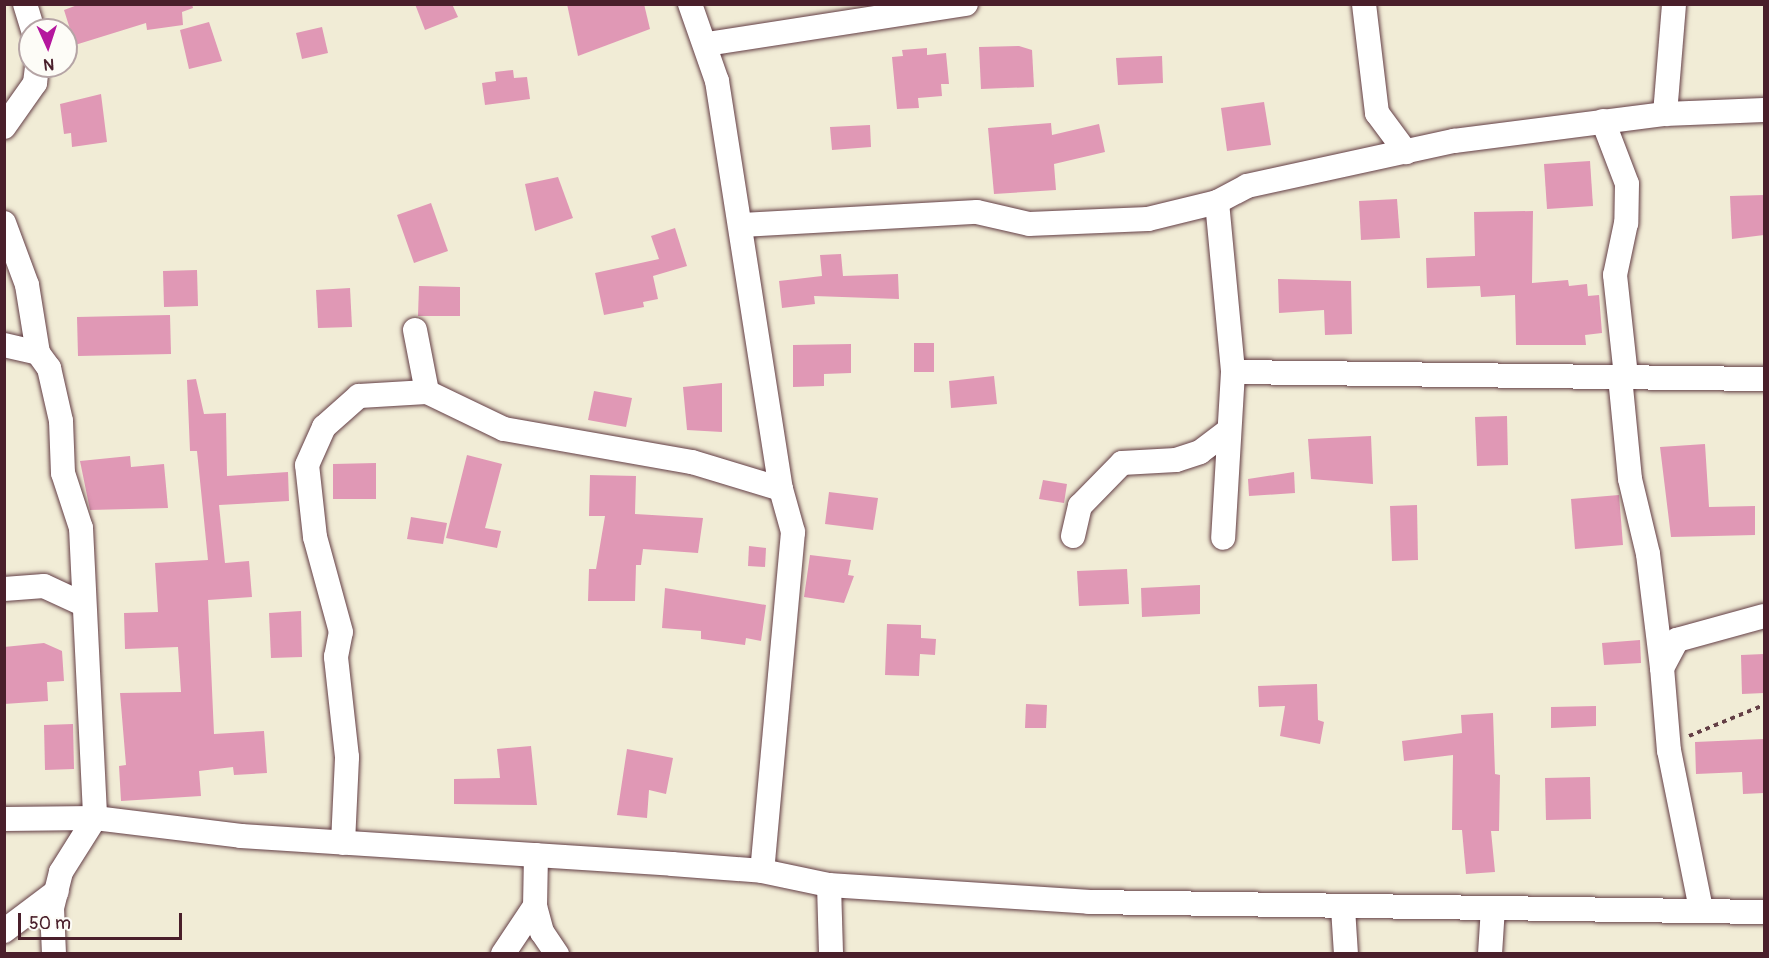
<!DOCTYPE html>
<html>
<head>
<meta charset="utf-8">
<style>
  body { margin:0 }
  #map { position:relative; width:1769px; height:958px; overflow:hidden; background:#f1ecd6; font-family:Pangolin,sans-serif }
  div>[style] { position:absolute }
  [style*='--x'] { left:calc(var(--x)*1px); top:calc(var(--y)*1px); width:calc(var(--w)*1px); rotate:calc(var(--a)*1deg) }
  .building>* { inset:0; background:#e098b5 }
  .path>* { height:4px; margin-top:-2px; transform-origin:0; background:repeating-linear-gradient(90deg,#633e45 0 4.5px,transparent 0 9px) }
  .roads { filter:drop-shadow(0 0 2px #633e45) drop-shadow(0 0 2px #633e45) }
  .street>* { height:24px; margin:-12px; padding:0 12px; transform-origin:12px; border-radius:12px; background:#fff }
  span { translate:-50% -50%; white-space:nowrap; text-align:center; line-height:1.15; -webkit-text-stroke:5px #fdfcf7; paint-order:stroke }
  .frame { position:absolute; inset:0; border:6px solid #4a1f2b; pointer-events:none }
  .north { position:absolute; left:18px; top:18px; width:60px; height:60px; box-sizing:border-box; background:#fdfcf7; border:2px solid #b5a4a5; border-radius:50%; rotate:177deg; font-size:16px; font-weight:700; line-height:24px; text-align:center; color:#4a1f2b }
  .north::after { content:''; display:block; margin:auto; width:21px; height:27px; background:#b5179e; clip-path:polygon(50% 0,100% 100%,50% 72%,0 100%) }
  .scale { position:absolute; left:18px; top:913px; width:164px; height:27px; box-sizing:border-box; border:3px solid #4a1f2b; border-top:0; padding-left:8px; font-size:18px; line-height:21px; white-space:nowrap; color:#4a1f2b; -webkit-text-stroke:4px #fdfcf7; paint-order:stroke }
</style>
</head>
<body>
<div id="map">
  <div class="building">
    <i style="clip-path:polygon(80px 4px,192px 4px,193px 8px,182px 12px,183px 25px,147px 30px,146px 23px,75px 45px,64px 10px)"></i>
    <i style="clip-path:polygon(415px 4px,452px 4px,458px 17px,425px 30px)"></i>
    <i style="clip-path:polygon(567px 4px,644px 4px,650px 29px,578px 56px)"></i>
    <i style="clip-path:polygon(209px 22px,222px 61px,189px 69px,180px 30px)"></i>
    <i style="clip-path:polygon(322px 27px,328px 53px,302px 59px,296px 33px)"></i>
    <i style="clip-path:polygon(1019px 46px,1032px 50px,1034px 87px,981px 89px,979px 47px)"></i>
    <i style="clip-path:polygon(927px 48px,927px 55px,946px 53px,949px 84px,941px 84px,942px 96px,918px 98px,919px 108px,897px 109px,892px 57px,903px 56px,902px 50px)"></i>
    <i style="clip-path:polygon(1162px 56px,1163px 83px,1118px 85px,1116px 58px)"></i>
    <i style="clip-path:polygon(513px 70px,514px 78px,527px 77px,530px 99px,485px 105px,482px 83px,496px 81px,495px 72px)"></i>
    <i style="clip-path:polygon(101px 94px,107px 142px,72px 147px,71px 133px,64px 134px,60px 104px)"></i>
    <i style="clip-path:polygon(1264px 102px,1271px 145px,1227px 151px,1221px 108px)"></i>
    <i style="clip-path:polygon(1051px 123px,1052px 135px,1099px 124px,1105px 152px,1054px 164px,1056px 190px,994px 194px,988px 128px)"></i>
    <i style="clip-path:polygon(870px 125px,871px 147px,832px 150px,830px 127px)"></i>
    <i style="clip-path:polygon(1590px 161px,1593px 206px,1547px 209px,1544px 164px)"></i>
    <i style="clip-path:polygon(558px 177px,573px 218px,535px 231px,525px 184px)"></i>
    <i style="clip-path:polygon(1764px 195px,1764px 235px,1732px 239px,1730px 196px)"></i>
    <i style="clip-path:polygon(1397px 199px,1400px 238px,1361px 240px,1359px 201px)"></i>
    <i style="clip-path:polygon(431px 203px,448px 251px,414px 263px,397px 215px)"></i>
    <i style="clip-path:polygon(1533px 211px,1532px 283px,1568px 280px,1569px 286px,1587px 284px,1588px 296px,1599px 295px,1602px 333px,1585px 335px,1586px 345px,1516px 345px,1515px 295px,1481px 297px,1480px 286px,1427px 288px,1426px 258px,1475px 256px,1474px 212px)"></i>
    <i style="clip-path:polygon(675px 228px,687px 266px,653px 276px,658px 299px,643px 302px,644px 307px,604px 315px,595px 273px,659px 259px,651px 236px)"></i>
    <i style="clip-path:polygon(841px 254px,843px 276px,898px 274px,899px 299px,814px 296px,815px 304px,782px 308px,779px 281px,822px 276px,820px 255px)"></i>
    <i style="clip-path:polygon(197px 270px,198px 306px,164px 307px,163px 271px)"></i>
    <i style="clip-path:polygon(1278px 279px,1351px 281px,1352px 334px,1325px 335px,1324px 310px,1279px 313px)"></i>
    <i style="clip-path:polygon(419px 286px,460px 287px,460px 316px,418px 316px)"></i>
    <i style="clip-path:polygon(350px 288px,352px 327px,318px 328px,316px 290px)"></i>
    <i style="clip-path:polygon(170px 315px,171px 354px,78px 356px,77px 317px)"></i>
    <i style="clip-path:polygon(914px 343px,934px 343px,934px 372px,914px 372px)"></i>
    <i style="clip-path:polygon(851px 344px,851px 373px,824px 374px,824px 386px,793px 387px,793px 345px)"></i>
    <i style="clip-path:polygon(994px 376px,997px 404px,951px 408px,949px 381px)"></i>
    <i style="clip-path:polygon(196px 379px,204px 414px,226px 413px,227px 476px,288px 472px,289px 501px,219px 505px,225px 563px,249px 561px,252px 597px,208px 600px,214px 734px,264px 731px,267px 773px,234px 775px,233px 767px,199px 771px,201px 796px,121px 801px,119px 766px,126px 765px,120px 693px,181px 692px,178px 647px,125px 649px,124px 613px,158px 612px,155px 563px,208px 560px,197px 451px,190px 451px,187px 380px)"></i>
    <i style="clip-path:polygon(722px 383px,722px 432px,687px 430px,683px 387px)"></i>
    <i style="clip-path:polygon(594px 391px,632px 398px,626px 427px,588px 420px)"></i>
    <i style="clip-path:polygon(1507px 416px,1508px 465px,1477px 466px,1475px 417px)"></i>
    <i style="clip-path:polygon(1371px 436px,1373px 484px,1311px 479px,1308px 439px)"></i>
    <i style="clip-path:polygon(1705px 444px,1709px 507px,1755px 506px,1755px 535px,1671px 537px,1660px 447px)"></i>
    <i style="clip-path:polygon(467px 455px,502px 464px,485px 528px,501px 531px,497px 548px,446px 538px)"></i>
    <i style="clip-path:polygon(130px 456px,131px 467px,164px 464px,168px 508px,90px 510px,80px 461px)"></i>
    <i style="clip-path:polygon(376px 463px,376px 499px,333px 499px,333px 464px)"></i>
    <i style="clip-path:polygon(1294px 472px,1295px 493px,1249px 496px,1248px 479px)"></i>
    <i style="clip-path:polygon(590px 475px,636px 476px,635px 514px,703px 518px,698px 553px,643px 549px,641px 565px,636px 565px,635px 601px,588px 601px,589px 569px,596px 569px,605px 516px,589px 516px)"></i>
    <i style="clip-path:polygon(1043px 480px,1067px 484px,1064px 503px,1039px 499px)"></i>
    <i style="clip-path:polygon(829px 492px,878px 498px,873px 530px,825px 524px)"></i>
    <i style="clip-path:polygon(1619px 495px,1623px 545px,1575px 549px,1571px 499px)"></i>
    <i style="clip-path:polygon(1417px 505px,1418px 560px,1392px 561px,1390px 506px)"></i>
    <i style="clip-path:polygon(411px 517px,447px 523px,443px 544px,407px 539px)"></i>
    <i style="clip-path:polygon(749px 546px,766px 548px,765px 567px,748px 566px)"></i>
    <i style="clip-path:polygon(810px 555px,851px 560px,848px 575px,854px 576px,844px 603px,804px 597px)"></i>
    <i style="clip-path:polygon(1127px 569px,1129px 604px,1079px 606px,1077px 571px)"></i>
    <i style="clip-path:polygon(1200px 585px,1200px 614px,1142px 617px,1141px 588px)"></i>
    <i style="clip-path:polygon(665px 588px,766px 605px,761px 641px,746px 638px,745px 645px,701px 639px,701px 631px,662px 628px)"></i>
    <i style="clip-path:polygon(301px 611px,302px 657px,271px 658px,269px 613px)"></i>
    <i style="clip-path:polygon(887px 624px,921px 625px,921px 638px,936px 639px,935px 655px,920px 654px,919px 676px,885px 675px)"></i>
    <i style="clip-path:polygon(1640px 640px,1641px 663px,1604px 665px,1602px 643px)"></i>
    <i style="clip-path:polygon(44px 643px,62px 651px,64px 681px,47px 682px,48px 701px,4px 704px,4px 647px)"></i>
    <i style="clip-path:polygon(1764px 654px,1764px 693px,1742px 694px,1741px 655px)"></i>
    <i style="clip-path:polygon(1317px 684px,1318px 720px,1324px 722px,1320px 744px,1280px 736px,1285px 706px,1259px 707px,1258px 686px)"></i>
    <i style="clip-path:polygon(1026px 704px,1047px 705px,1046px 728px,1025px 728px)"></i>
    <i style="clip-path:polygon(1596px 706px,1596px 726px,1551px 728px,1551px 707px)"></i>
    <i style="clip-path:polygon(1493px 713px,1495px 774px,1500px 775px,1499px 831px,1491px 831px,1495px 872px,1466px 874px,1462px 830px,1452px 830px,1453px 755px,1404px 761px,1402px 741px,1462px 733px,1461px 715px)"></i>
    <i style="clip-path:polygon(73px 724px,74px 769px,45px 770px,44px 725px)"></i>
    <i style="clip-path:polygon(1764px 739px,1764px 793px,1743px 794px,1742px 772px,1696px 774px,1695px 742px)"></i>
    <i style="clip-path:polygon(531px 746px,537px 805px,454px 804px,454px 779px,500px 778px,497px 749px)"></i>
    <i style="clip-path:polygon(627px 749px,673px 758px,666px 794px,649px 790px,647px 818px,617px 815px)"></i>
    <i style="clip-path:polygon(1590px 777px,1591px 819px,1546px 820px,1545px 778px)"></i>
  </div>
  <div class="path">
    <i style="--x:1689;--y:736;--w:81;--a:-22.5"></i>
  </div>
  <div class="roads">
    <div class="street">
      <i style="--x:25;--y:4;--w:27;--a:73"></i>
      <i style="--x:690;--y:4;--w:82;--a:70.7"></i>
      <i style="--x:717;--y:81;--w:413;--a:81.1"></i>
      <i style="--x:781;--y:489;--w:45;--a:74.4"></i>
      <i style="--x:793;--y:532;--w:340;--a:95.2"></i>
      <i style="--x:1364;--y:4;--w:110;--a:83.2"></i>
      <i style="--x:1377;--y:113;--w:49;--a:53.4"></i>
      <i style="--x:707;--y:44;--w:262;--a:-8.8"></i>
      <i style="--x:1665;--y:114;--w:110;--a:-85.3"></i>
      <i style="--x:1603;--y:121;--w:67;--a:69.1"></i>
      <i style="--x:1627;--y:184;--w:39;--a:91"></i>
      <i style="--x:1626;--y:223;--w:53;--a:101.9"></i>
      <i style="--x:1615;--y:275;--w:102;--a:83.8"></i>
      <i style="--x:4;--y:127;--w:54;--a:-54.8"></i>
      <i style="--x:35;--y:83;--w:17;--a:-83"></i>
      <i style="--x:1217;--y:202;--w:171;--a:84.6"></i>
      <i style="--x:1233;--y:372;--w:166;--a:93.4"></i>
      <i style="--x:4;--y:223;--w:66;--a:69.6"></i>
      <i style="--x:27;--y:285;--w:69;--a:80.8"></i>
      <i style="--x:742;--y:225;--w:235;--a:-3.2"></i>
      <i style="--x:977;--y:212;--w:53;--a:13"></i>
      <i style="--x:1029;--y:224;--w:119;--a:-2.4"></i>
      <i style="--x:1148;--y:219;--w:71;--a:-13.8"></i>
      <i style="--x:1217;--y:202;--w:34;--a:-28"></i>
      <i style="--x:1247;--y:186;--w:212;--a:-12.3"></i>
      <i style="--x:1454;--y:141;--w:213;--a:-7.3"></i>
      <i style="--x:1665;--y:114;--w:99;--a:-2.3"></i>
      <i style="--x:415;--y:330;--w:63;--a:79"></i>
      <i style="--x:427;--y:392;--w:85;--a:25.7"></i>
      <i style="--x:504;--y:429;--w:191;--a:10"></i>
      <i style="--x:692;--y:462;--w:93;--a:16.9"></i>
      <i style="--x:4;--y:345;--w:35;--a:13"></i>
      <i style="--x:38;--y:353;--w:19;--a:54"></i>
      <i style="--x:49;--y:368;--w:54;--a:77.2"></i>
      <i style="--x:61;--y:421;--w:52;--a:87.8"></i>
      <i style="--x:63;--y:473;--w:58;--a:71.9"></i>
      <i style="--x:81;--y:528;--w:290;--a:87.2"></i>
      <i style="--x:95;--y:818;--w:64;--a:122.2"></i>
      <i style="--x:61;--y:872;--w:37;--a:104"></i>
      <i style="--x:52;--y:908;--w:46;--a:87.5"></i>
      <i style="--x:1233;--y:372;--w:531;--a:0.76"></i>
      <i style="--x:1620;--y:377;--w:102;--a:84.4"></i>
      <i style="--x:1630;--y:479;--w:77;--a:76.5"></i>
      <i style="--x:1648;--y:554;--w:115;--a:83"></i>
      <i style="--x:1073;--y:536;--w:31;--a:-77"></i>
      <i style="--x:1080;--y:506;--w:60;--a:-45.7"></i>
      <i style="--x:1122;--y:463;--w:54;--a:-3.2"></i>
      <i style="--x:1176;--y:460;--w:25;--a:-18"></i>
      <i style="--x:1200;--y:452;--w:36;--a:-37"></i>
      <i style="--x:4;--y:589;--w:40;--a:-4.3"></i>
      <i style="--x:44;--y:586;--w:43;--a:24.8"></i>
      <i style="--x:4;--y:819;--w:91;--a:-0.6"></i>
      <i style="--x:95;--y:818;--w:147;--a:7"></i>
      <i style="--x:241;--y:836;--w:432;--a:3.7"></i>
      <i style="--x:672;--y:864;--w:90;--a:4.4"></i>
      <i style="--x:762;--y:871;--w:68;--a:11.8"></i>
      <i style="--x:829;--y:885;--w:261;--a:3.7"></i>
      <i style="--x:1089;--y:902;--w:675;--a:0.85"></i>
      <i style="--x:343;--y:843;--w:86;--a:-87.3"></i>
      <i style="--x:347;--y:757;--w:101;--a:-96.3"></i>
      <i style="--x:336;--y:657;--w:25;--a:-79"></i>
      <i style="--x:341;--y:632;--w:98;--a:-105.3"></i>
      <i style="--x:315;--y:537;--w:72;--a:-96.3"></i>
      <i style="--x:307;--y:465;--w:42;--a:-65.9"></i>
      <i style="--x:324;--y:427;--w:47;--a:-41.5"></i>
      <i style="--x:359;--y:396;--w:68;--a:-3.4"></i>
      <i style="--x:536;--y:855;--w:51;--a:91.1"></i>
      <i style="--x:535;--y:906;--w:27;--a:75"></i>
      <i style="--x:542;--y:932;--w:27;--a:56"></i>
      <i style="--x:829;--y:885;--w:69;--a:88.3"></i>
      <i style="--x:1343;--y:908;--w:46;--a:86.3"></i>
      <i style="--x:1701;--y:909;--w:161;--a:-101.4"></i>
      <i style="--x:1669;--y:751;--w:83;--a:-94.8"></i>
      <i style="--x:1662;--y:668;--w:32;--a:-62"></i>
      <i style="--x:1677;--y:640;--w:90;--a:-15.4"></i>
      <i style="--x:4;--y:931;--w:66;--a:-37"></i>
      <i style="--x:503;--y:954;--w:58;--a:-56.3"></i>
      <i style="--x:1490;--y:954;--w:46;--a:-86.3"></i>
    </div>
  </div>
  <div class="frame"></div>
  <div class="north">N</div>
  <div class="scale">50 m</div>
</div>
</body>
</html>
